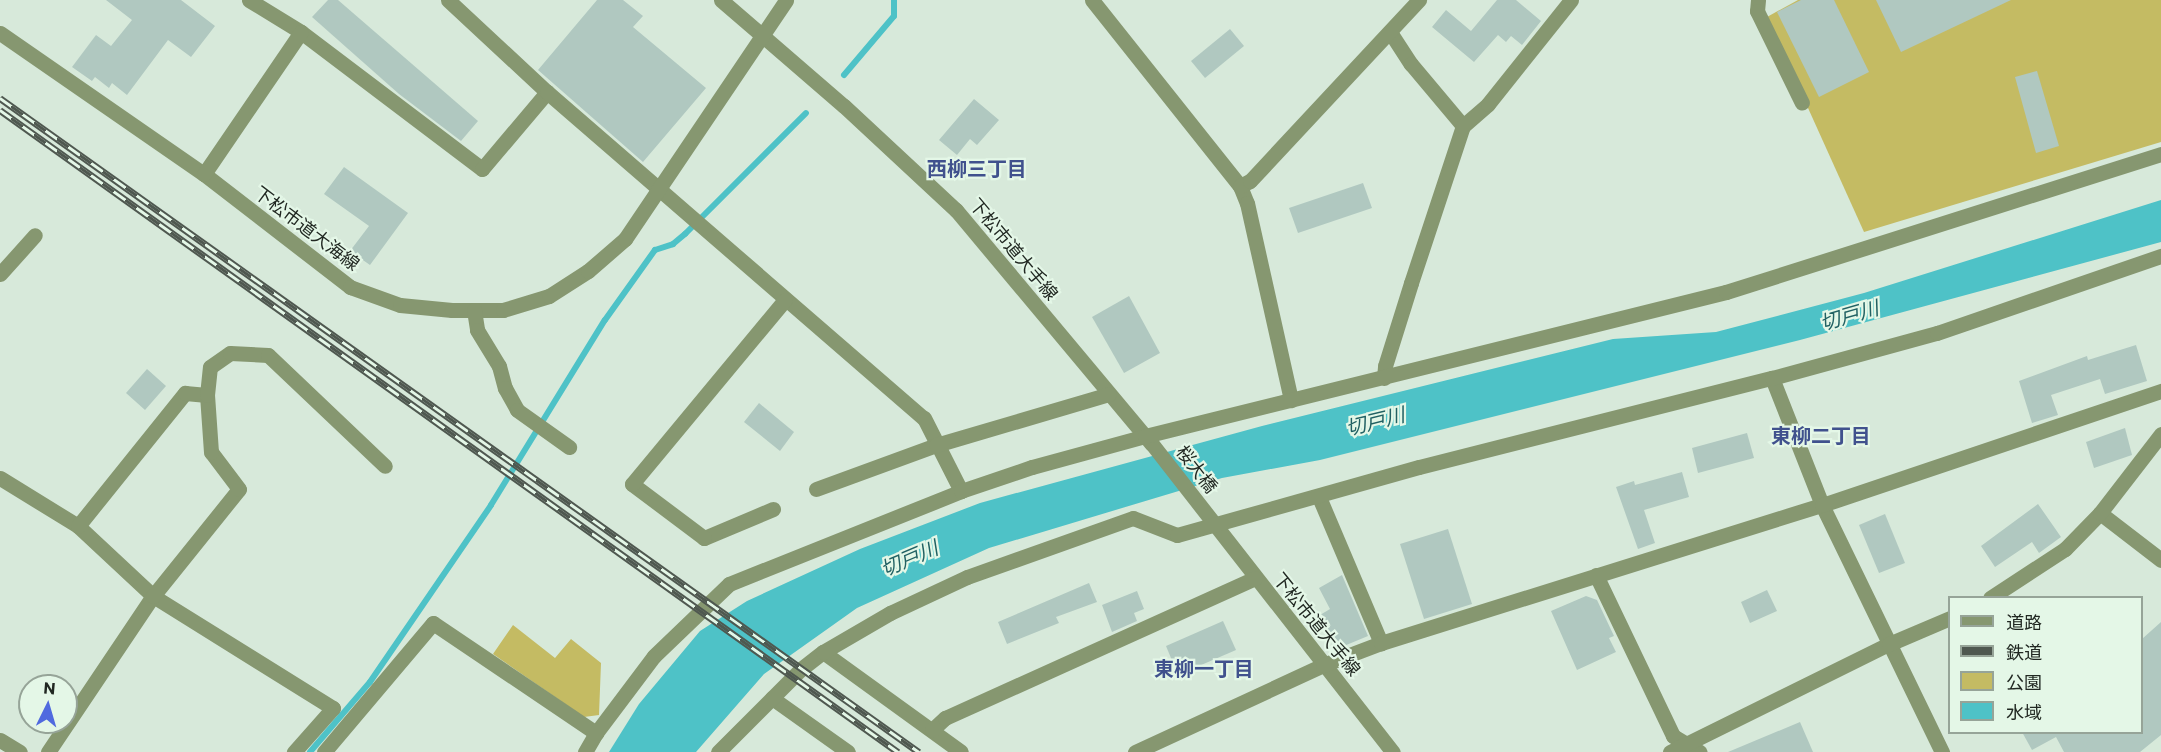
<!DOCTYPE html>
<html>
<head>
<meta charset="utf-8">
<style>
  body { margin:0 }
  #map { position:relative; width:2161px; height:752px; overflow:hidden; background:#d7e9da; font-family:Commissioner,"Noto Sans JP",sans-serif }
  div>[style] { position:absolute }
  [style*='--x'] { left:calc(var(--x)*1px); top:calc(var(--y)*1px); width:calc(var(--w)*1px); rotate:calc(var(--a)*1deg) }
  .green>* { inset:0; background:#c4bb63 }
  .water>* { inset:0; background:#4ec2c7 }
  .stream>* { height:6px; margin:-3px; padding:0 3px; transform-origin:3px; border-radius:3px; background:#4ec2c7 }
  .building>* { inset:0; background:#b0c8c0 }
  .minor>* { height:15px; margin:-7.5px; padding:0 7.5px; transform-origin:7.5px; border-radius:7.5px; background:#869770 }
  .rail>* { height:7px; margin-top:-3.5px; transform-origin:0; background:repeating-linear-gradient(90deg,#e4f7e7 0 14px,#4f5850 0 28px); box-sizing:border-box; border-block:2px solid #4f5850 }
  span { translate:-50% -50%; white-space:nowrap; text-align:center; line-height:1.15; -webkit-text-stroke:4.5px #e4f7e7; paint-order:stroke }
  .street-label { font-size:18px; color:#212822 }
  .neighbourhood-label { font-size:20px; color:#40518d; font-weight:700 }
  .water-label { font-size:20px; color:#216163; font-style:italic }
  .legend { position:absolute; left:1948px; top:596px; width:195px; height:138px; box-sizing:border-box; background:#e4f7e7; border:2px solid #96a498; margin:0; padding:8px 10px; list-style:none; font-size:18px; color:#212822 }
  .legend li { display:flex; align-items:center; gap:12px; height:30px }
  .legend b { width:30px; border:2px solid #96a498 }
  .north { position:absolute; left:18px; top:674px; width:60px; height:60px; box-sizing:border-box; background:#e4f7e7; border:2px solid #96a498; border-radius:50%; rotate:5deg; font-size:16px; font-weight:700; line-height:24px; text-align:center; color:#212822 }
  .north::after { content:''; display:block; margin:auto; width:21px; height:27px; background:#506adf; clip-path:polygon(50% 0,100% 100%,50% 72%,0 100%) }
</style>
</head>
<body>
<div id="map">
  <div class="green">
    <i style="clip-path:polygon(1798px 0,2161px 0,2161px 142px,1864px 232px,1767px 17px)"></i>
    <i style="clip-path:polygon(513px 625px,555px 658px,571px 639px,601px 663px,599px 715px,584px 717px,493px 654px)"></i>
  </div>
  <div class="water">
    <i style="clip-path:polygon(2161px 200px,2161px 242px,1800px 340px,1320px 460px,1222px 478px,989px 548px,857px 608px,764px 674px,696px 752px,609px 752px,639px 704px,700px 631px,747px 601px,860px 549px,980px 503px,1262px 426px,1613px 339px,1716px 332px,1864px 293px)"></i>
  </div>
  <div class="stream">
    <i style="--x:844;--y:75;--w:77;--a:-49.7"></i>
    <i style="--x:894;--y:16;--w:16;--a:-90"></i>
    <i style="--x:310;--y:752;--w:92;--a:-49.4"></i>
    <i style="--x:370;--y:682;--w:214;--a:-55.6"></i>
    <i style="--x:491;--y:505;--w:217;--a:-58.4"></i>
    <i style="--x:605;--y:320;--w:86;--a:-54.5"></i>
    <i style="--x:655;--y:250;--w:19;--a:-18"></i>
    <i style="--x:673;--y:244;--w:16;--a:-40"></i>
    <i style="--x:685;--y:234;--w:171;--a:-45"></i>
  </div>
  <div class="building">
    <i style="clip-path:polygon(106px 0,181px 0,215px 26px,191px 57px,168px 40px,127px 95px,112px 83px,109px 88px,95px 77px,92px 81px,72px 67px,96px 35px,111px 46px,132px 20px)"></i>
    <i style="clip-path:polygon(328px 0,338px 0,478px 121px,461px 141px,399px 94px,312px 17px)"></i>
    <i style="clip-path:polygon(597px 0,623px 0,643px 16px,633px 27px,706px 88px,643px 162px,538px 70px)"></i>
    <i style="clip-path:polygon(1497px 0,1516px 0,1541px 21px,1522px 45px,1511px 36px,1506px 42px,1498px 35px,1474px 62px,1432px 27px,1446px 10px,1471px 31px)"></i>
    <i style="clip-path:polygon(1801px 0,1834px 0,1869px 72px,1819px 97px,1777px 12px)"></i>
    <i style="clip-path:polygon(1876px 0,2011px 0,1901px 52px)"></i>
    <i style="clip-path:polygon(1230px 29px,1244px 46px,1205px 78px,1191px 61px)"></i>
    <i style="clip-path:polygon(2037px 71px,2059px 146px,2036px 153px,2015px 77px)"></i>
    <i style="clip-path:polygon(974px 99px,999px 120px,977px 145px,970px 139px,957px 155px,939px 140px)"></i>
    <i style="clip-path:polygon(344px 167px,408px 213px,370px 265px,350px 251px,369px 226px,324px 194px)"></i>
    <i style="clip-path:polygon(1363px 183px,1372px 208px,1298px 233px,1289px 208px)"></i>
    <i style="clip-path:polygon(1129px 296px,1160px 353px,1124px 373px,1092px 317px)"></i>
    <i style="clip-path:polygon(2136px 345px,2147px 381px,2105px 394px,2100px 379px,2051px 395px,2058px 415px,2032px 423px,2019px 381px,2087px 356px,2088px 360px)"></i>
    <i style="clip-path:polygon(147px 369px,166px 386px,145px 410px,126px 393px)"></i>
    <i style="clip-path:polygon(759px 403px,794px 432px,780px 451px,744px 422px)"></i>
    <i style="clip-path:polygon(2125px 428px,2132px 455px,2094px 468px,2086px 442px)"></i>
    <i style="clip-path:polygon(1747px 433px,1754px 458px,1698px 473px,1692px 448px)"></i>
    <i style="clip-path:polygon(1682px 472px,1689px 497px,1644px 510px,1655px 543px,1638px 549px,1616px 487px,1634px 481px,1635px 485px)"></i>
    <i style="clip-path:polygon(2038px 504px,2061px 537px,2039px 553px,2032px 542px,1995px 567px,1981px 546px)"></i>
    <i style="clip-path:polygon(1885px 514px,1905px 563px,1879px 573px,1859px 525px)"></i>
    <i style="clip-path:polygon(1448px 529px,1472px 604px,1424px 619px,1400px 544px)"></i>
    <i style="clip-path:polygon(1342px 575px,1368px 636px,1339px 648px,1315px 618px,1330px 609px,1319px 588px)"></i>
    <i style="clip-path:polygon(1089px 583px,1097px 602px,1056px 617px,1059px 623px,1007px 644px,998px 622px)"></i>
    <i style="clip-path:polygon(1767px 590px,1777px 611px,1750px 623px,1741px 602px)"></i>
    <i style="clip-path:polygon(1137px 591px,1144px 609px,1134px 613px,1137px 621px,1112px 632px,1102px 605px)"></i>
    <i style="clip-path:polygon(1586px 596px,1597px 600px,1614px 636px,1609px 638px,1616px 652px,1577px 670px,1551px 611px)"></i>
    <i style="clip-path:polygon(1223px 621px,1236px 650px,1178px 675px,1166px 646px)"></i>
    <i style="clip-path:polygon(2161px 622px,2161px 735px,2140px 752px,2064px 752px,2056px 737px,2032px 750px,2022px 732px,2142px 732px,2142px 639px)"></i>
    <i style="clip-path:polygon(1800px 722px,1813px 752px,1728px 752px)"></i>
  </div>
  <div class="minor">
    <i style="--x:249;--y:0;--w:61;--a:31.6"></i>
    <i style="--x:301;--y:32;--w:227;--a:37.1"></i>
    <i style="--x:482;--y:169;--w:101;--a:-49.8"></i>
    <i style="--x:448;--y:0;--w:135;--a:42.9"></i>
    <i style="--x:547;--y:92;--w:498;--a:40.9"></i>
    <i style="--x:924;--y:418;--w:82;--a:63.1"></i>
    <i style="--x:721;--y:0;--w:162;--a:40.8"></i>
    <i style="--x:844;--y:106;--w:153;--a:42.9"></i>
    <i style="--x:956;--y:210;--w:305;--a:50.1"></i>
    <i style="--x:1152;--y:444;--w:391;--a:52"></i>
    <i style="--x:1092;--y:0;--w:238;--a:51.5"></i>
    <i style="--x:1240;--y:186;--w:18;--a:68"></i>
    <i style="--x:1247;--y:203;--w:202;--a:77.4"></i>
    <i style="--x:1758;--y:0;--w:11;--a:95"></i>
    <i style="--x:1757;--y:11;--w:102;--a:63.9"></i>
    <i style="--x:1390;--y:32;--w:38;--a:57"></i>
    <i style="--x:1411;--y:64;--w:81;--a:50"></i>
    <i style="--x:0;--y:33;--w:248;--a:34.7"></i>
    <i style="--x:204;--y:174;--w:185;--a:37.7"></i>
    <i style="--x:350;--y:287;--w:53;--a:19.8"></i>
    <i style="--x:400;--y:305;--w:52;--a:5.5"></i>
    <i style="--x:452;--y:310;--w:51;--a:0"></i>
    <i style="--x:503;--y:310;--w:48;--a:-16.9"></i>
    <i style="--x:549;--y:296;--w:46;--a:-32.7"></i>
    <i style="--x:588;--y:271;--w:49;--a:-40.9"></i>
    <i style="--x:625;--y:239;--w:288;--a:-56"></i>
    <i style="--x:204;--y:174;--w:172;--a:-55.7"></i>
    <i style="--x:1240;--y:186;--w:11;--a:-27"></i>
    <i style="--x:1250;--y:181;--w:248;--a:-47"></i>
    <i style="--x:0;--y:274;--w:52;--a:-48.1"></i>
    <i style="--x:474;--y:310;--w:20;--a:81"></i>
    <i style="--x:477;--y:330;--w:42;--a:58.6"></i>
    <i style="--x:499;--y:366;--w:23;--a:75"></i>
    <i style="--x:505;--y:388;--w:25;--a:61"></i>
    <i style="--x:517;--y:410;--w:64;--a:35.4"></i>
    <i style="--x:1384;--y:378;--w:12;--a:-85"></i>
    <i style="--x:1385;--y:366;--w:87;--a:-72.6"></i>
    <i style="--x:1411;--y:283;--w:165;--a:-71.7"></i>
    <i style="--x:1463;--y:126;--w:33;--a:-41"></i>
    <i style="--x:1488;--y:104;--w:133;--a:-51.4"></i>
    <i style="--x:1772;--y:378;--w:136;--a:68.5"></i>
    <i style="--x:1822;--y:505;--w:275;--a:64.1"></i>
    <i style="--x:0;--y:478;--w:92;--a:31.6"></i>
    <i style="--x:78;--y:526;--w:103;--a:43"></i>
    <i style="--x:153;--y:596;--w:212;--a:31.9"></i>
    <i style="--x:333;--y:708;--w:59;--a:131.6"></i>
    <i style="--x:816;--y:489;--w:128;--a:-20.1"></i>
    <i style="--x:936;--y:445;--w:180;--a:-16.4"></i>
    <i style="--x:1319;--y:497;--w:159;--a:67"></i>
    <i style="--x:773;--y:509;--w:75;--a:157.2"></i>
    <i style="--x:704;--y:538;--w:90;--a:-143.1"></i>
    <i style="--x:632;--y:484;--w:239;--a:-50.3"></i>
    <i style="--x:2100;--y:513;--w:77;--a:37.6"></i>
    <i style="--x:78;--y:526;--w:171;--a:-51.2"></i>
    <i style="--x:185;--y:393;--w:22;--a:5"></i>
    <i style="--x:1596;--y:575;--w:178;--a:64.4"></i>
    <i style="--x:1673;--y:736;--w:31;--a:31"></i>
    <i style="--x:1990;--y:598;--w:90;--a:-33.2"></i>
    <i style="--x:2065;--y:549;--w:50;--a:-45.8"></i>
    <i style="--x:2100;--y:513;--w:100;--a:-52.3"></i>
    <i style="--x:823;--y:652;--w:170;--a:35.9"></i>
    <i style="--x:772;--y:698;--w:93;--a:35.4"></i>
    <i style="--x:932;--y:730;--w:18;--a:-43"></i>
    <i style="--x:945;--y:718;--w:340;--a:-24.3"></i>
    <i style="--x:0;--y:740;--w:23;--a:31"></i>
    <i style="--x:48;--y:752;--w:188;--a:-56.1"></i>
    <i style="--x:153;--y:596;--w:137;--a:-51.2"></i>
    <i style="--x:239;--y:489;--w:46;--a:-127.1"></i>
    <i style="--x:211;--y:452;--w:57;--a:-94"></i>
    <i style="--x:207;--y:395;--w:28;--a:-84"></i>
    <i style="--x:210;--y:367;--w:24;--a:-35"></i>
    <i style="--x:230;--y:353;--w:38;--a:3"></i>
    <i style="--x:268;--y:355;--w:161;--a:43.5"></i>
    <i style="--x:324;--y:752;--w:169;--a:-49.8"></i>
    <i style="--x:433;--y:623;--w:197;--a:34"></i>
    <i style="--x:585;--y:752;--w:22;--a:-60"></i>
    <i style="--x:596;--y:733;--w:96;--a:-53"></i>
    <i style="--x:654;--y:656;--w:104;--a:-43.8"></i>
    <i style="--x:729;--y:584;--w:250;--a:-21.8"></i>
    <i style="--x:961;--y:491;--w:75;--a:-18.7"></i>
    <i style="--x:1032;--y:467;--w:117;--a:-15.3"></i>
    <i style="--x:1145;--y:436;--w:599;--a:-13.92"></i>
    <i style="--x:1726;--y:292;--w:456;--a:-17.6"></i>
    <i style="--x:718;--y:752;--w:117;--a:-45"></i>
    <i style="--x:801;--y:669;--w:28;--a:-38"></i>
    <i style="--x:823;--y:652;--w:78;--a:-30.2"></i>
    <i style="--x:890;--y:613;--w:85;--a:-25.1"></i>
    <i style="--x:967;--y:577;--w:176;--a:-19.6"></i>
    <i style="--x:1133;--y:518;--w:47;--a:21.1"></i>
    <i style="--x:1177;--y:535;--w:251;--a:-15.7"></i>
    <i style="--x:1419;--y:467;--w:364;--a:-14.2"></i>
    <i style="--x:1772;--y:378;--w:171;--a:-15.3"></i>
    <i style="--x:1937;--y:333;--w:237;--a:-19"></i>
    <i style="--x:1135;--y:752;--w:207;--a:-24.8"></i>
    <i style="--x:1323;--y:665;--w:62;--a:-20.8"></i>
    <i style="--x:1381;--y:643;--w:462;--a:-17.4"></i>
    <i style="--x:1822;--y:505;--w:358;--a:-18.6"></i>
    <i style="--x:1670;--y:752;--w:244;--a:-26.3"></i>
    <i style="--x:1889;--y:644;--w:66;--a:-23.1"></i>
  </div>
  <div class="rail">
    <i style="--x:0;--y:98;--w:1128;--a:35.44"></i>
    <i style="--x:0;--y:110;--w:1104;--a:35.56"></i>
  </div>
  <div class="street-label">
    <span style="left:307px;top:228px;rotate:37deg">下松市道大海線</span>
    <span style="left:1014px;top:249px;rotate:50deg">下松市道大手線</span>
    <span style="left:1197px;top:469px;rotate:52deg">桜大橋</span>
    <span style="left:1317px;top:624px;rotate:51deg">下松市道大手線</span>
  </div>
  <div class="neighbourhood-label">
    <span style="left:977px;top:168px">西柳三丁目</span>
    <span style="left:1821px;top:435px">東柳二丁目</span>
    <span style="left:1204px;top:668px">東柳一丁目</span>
  </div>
  <div class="water-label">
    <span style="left:1849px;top:315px;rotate:-16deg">切戸川</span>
    <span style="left:1375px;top:421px;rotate:-14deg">切戸川</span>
    <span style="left:909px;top:558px;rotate:-23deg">切戸川</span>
  </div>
  <ul class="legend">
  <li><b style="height:8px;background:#869770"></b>道路</li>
  <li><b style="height:8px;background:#4f5850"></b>鉄道</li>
  <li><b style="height:16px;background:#c4bb63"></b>公園</li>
  <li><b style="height:16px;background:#4ec2c7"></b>水域</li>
  </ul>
  <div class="north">N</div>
</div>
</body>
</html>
